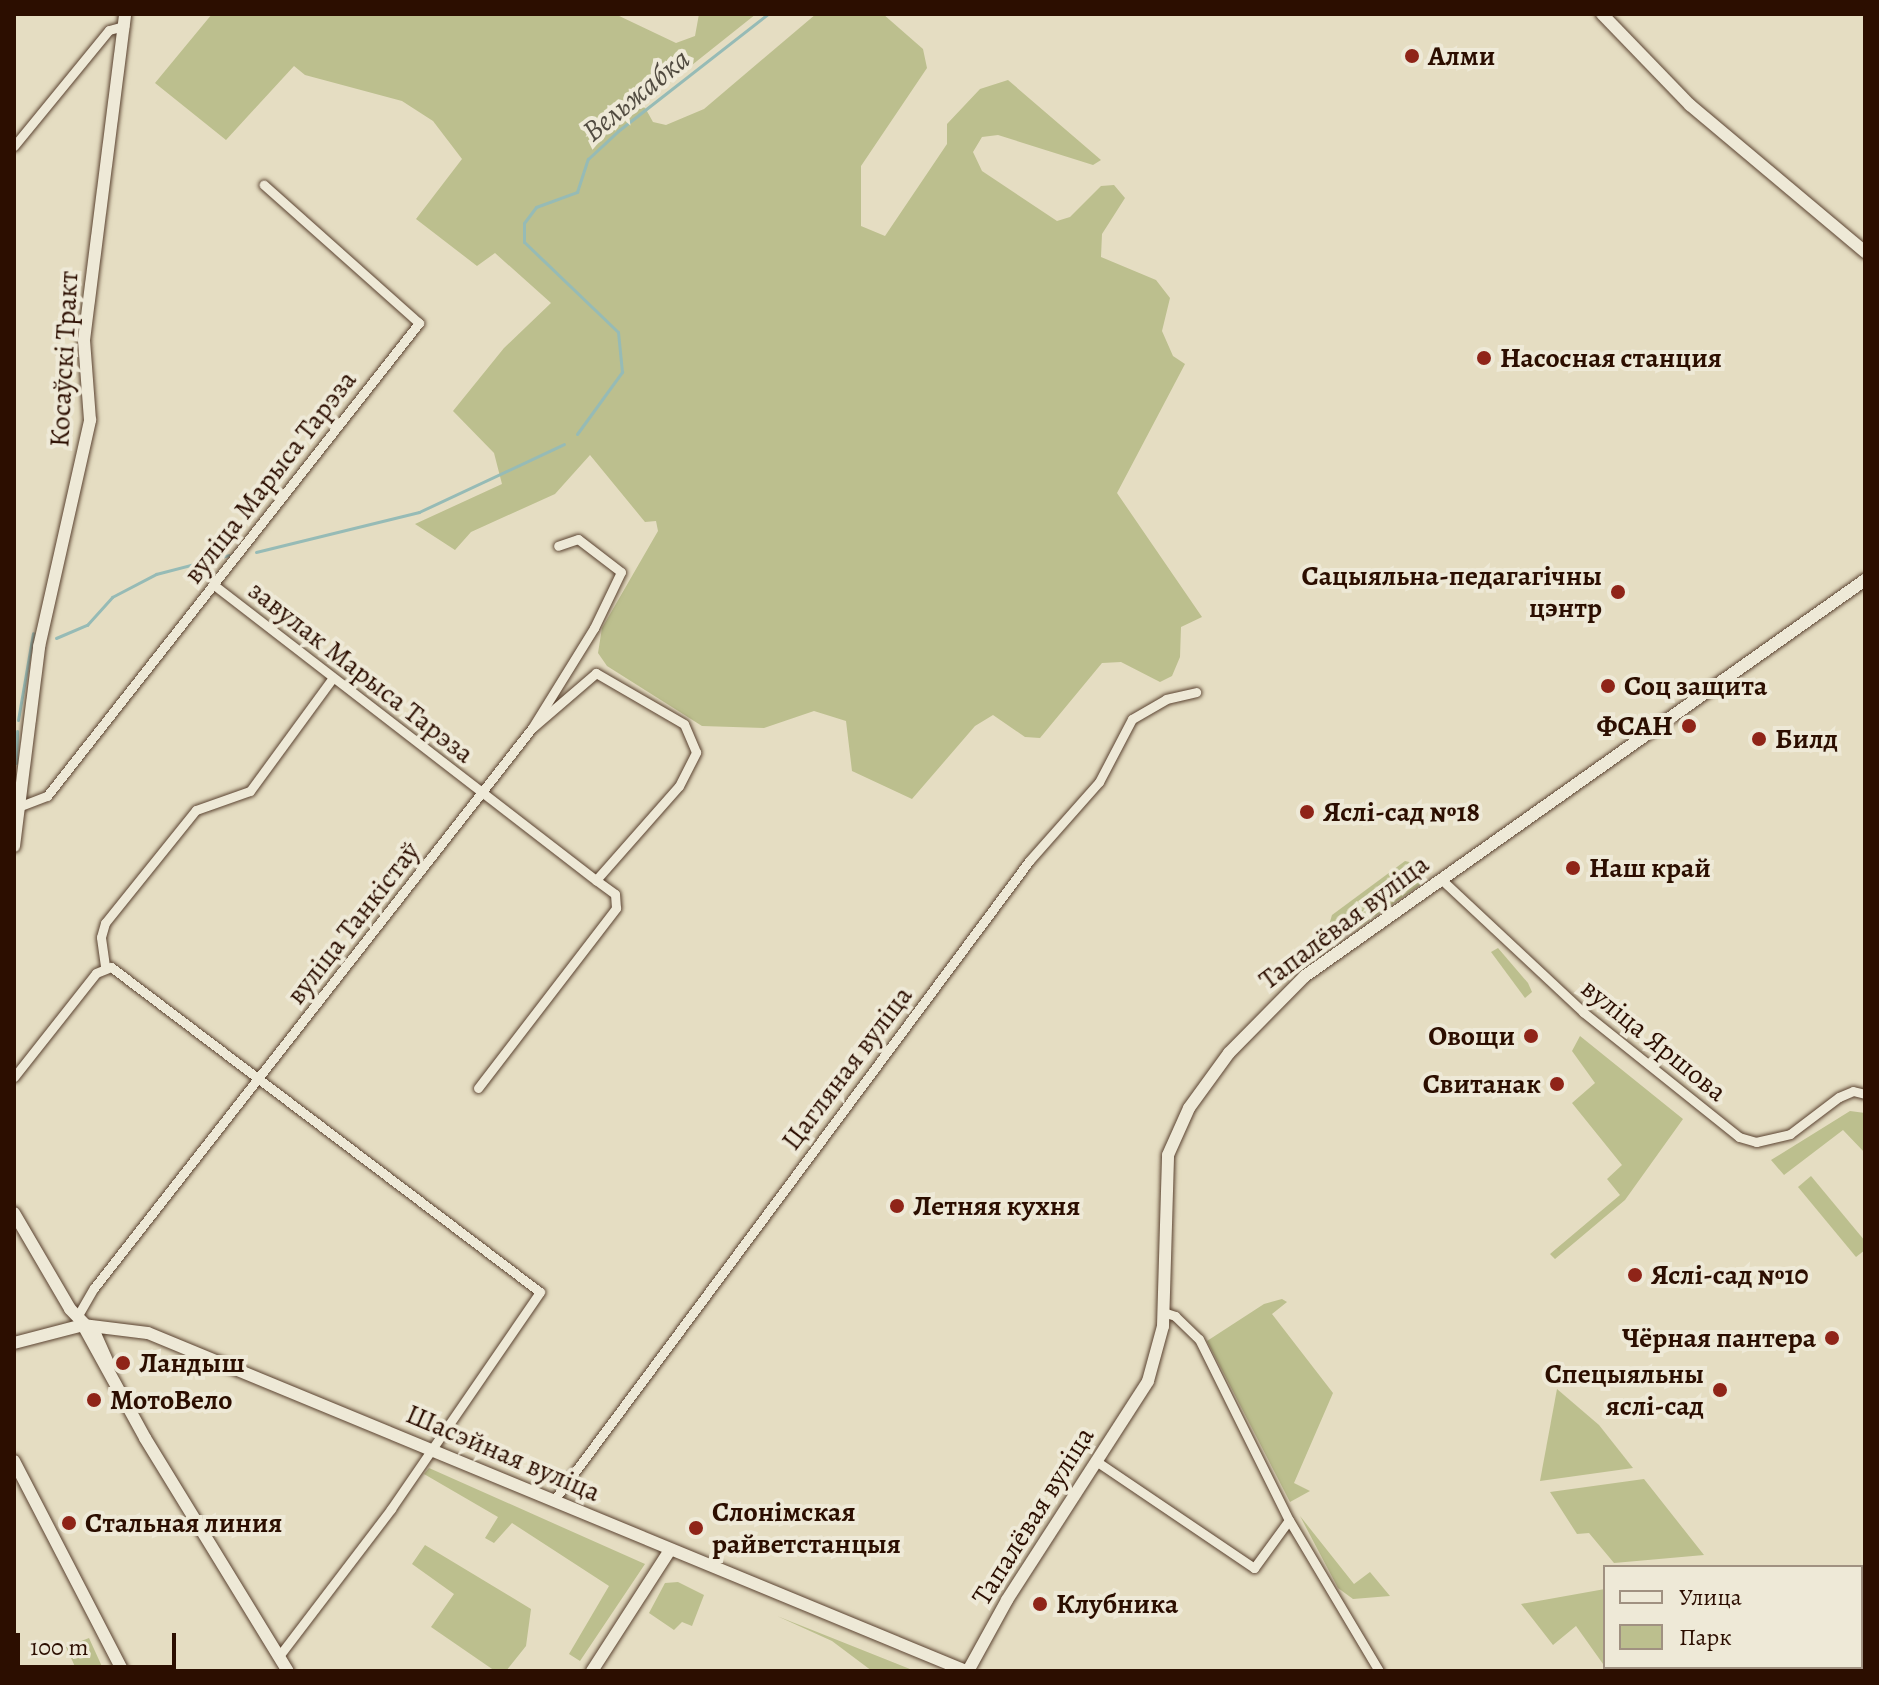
<!DOCTYPE html>
<html>
<head>
<meta charset="utf-8">
<style>
  body { margin:0 }
  #map { position:relative; width:1879px; height:1685px; overflow:hidden; background:#e5ddc2; font-family:Alegreya,serif }
  div>[style] { position:absolute }
  [style*='--x'] { left:calc(var(--x)*1px); top:calc(var(--y)*1px); width:calc(var(--w)*1px); rotate:calc(var(--a)*1deg) }
  .green>* { inset:0; background:#bcbf8e }
  .stream>* { height:3px; margin:-1.5px; padding:0 1.5px; transform-origin:1.5px; border-radius:1.5px; background:#96bbb6 }
  .roads { filter:drop-shadow(0 0 2px #5a4230) drop-shadow(0 0 2px #5a4230) }
  .street>* { height:9px; margin:-4.5px; padding:0 4.5px; transform-origin:4.5px; border-radius:4.5px; background:#eee9d7 }
  .secondary>* { height:12px; margin:-6px; padding:0 6px; transform-origin:6px; border-radius:6px; background:#eee9d7 }
  .dots>* { width:22px; height:22px; translate:-50% -50%; box-sizing:border-box; border:4px solid #eee9d7; border-radius:50% }
  span { translate:-50% -50%; white-space:nowrap; text-align:center; line-height:1.15; -webkit-text-stroke:8px #eee9d7; paint-order:stroke }
  .poi-label { font-size:28px; color:#2c0e00; font-weight:700 }
  .left { translate:0 -50%; text-align:left }
  .right { translate:-100% -50%; text-align:right }
  .street-label { font-size:28px; color:#2c0e00 }
  .water-label { font-size:30px; color:#514b40; font-style:italic }
  .frame { position:absolute; inset:0; border:16px solid #2c0e00; pointer-events:none }
  .legend { position:absolute; left:1603px; top:1565px; width:260px; height:104px; box-sizing:border-box; background:#eee9d7; border:2px solid #a09181; margin:0; padding:10px 14px; list-style:none; font-size:24px; color:#2c0e00 }
  .legend li { display:flex; align-items:center; gap:16px; height:40px }
  .legend b { width:40px; border:2px solid #a09181 }
  .scale { position:absolute; left:16px; top:1633px; width:160px; height:36px; box-sizing:border-box; border:4px solid #2c0e00; border-top:0; padding-left:10px; font-size:24px; line-height:28px; white-space:nowrap; color:#2c0e00; -webkit-text-stroke:6px #eee9d7; paint-order:stroke }
</style>
</head>
<body>
<div id="map">
  <div class="green">
    <i style="clip-path:polygon(212px 14px,615px 14px,676px 43px,695px 36px,699px 14px,756px 14px,643px 104px,653px 122px,666px 125px,704px 109px,816px 14px,883px 14px,923px 49px,927px 68px,861px 166px,861px 226px,885px 236px,947px 144px,947px 124px,980px 89px,1008px 80px,1101px 160px,1093px 165px,998px 135px,982px 137px,973px 152px,982px 171px,1057px 221px,1070px 217px,1101px 186px,1114px 185px,1125px 198px,1102px 234px,1101px 257px,1156px 280px,1170px 298px,1162px 331px,1173px 356px,1185px 364px,1117px 493px,1202px 617px,1181px 627px,1180px 657px,1172px 676px,1160px 682px,1121px 662px,1102px 663px,1040px 738px,1025px 737px,993px 715px,975px 726px,912px 799px,852px 771px,846px 721px,814px 711px,764px 728px,702px 726px,607px 666px,598px 653px,602px 628px,658px 531px,656px 521px,645px 522px,590px 455px,555px 494px,471px 532px,455px 550px,415px 524px,502px 484px,494px 453px,453px 411px,504px 348px,551px 303px,495px 253px,477px 266px,416px 219px,462px 159px,433px 121px,402px 101px,305px 75px,294px 66px,226px 140px,155px 83px)"></i>
    <i style="clip-path:polygon(1405px 861px,1426px 866px,1420px 885px,1355px 930px,1336px 934px,1329px 925px,1332px 915px)"></i>
    <i style="clip-path:polygon(1498px 948px,1528px 983px,1532px 992px,1525px 998px,1491px 952px)"></i>
    <i style="clip-path:polygon(1580px 1036px,1683px 1119px,1625px 1200px,1555px 1259px,1550px 1254px,1620px 1195px,1607px 1179px,1622px 1165px,1572px 1103px,1595px 1083px,1572px 1051px)"></i>
    <i style="clip-path:polygon(1850px 1111px,1865px 1113px,1865px 1153px,1843px 1130px,1784px 1175px,1771px 1160px)"></i>
    <i style="clip-path:polygon(1811px 1176px,1865px 1241px,1865px 1250px,1856px 1257px,1798px 1187px)"></i>
    <i style="clip-path:polygon(1282px 1299px,1287px 1302px,1272px 1314px,1333px 1393px,1294px 1483px,1310px 1491px,1290px 1502px,1207px 1341px,1264px 1304px)"></i>
    <i style="clip-path:polygon(1557px 1389px,1599px 1425px,1633px 1468px,1540px 1481px)"></i>
    <i style="clip-path:polygon(429px 1468px,645px 1564px,580px 1661px,569px 1654px,609px 1586px,512px 1523px,494px 1543px,485px 1538px,498px 1517px,424px 1474px)"></i>
    <i style="clip-path:polygon(1644px 1479px,1704px 1555px,1614px 1563px,1589px 1533px,1577px 1534px,1550px 1492px)"></i>
    <i style="clip-path:polygon(1300px 1516px,1354px 1584px,1370px 1572px,1390px 1596px,1353px 1599px,1338px 1588px)"></i>
    <i style="clip-path:polygon(425px 1545px,531px 1609px,526px 1646px,506px 1671px,495px 1671px,431px 1627px,454px 1594px,412px 1564px)"></i>
    <i style="clip-path:polygon(678px 1582px,704px 1595px,692px 1626px,682px 1622px,674px 1630px,649px 1613px,665px 1583px)"></i>
    <i style="clip-path:polygon(1605px 1589px,1605px 1667px,1669px 1667px,1668px 1671px,1608px 1671px,1576px 1626px,1553px 1645px,1521px 1604px)"></i>
    <i style="clip-path:polygon(777px 1616px,915px 1671px,872px 1671px,832px 1641px)"></i>
    <i style="clip-path:polygon(89px 1638px,104px 1671px,77px 1671px,66px 1647px)"></i>
  </div>
  <div class="stream">
    <i style="--x:577;--y:434;--w:77;--a:-54"></i>
    <i style="--x:622;--y:372;--w:40;--a:-95.7"></i>
    <i style="--x:618;--y:332;--w:130;--a:-136.2"></i>
    <i style="--x:524;--y:242;--w:19;--a:-90"></i>
    <i style="--x:524;--y:223;--w:20;--a:-53"></i>
    <i style="--x:536;--y:207;--w:44;--a:-20.1"></i>
    <i style="--x:577;--y:192;--w:35;--a:-72"></i>
    <i style="--x:588;--y:159;--w:41;--a:-43"></i>
    <i style="--x:618;--y:131;--w:190;--a:-38"></i>
    <i style="--x:256;--y:552;--w:168;--a:-13.8"></i>
    <i style="--x:419;--y:512;--w:160;--a:-25.1"></i>
    <i style="--x:56;--y:638;--w:34;--a:-23"></i>
    <i style="--x:87;--y:625;--w:38;--a:-48"></i>
    <i style="--x:112;--y:597;--w:50;--a:-27.6"></i>
    <i style="--x:156;--y:574;--w:75;--a:-14.6"></i>
    <i style="--x:18;--y:720;--w:88;--a:-80.2"></i>
    <i style="--x:16;--y:763;--w:32;--a:-88"></i>
    <i style="--x:14;--y:787;--w:1;--a:-90"></i>
  </div>
  <div class="roads">
    <div class="street">
      <i style="--x:14;--y:146;--w:150;--a:-50.7"></i>
      <i style="--x:109;--y:30;--w:16;--a:-15"></i>
      <i style="--x:214;--y:585;--w:483;--a:37.7"></i>
      <i style="--x:596;--y:880;--w:125;--a:-48.6"></i>
      <i style="--x:679;--y:786;--w:38;--a:-63"></i>
      <i style="--x:696;--y:752;--w:30;--a:-113"></i>
      <i style="--x:684;--y:724;--w:102;--a:-149.9"></i>
      <i style="--x:596;--y:673;--w:84;--a:139.3"></i>
      <i style="--x:18;--y:807;--w:31;--a:-21"></i>
      <i style="--x:47;--y:796;--w:602;--a:-51.82"></i>
      <i style="--x:419;--y:323;--w:208;--a:-138.3"></i>
      <i style="--x:1441;--y:879;--w:195;--a:43.1"></i>
      <i style="--x:1583;--y:1012;--w:200;--a:38.7"></i>
      <i style="--x:1739;--y:1137;--w:18;--a:16"></i>
      <i style="--x:1756;--y:1142;--w:35;--a:-13"></i>
      <i style="--x:1790;--y:1134;--w:61;--a:-37.1"></i>
      <i style="--x:1839;--y:1097;--w:15;--a:-23"></i>
      <i style="--x:1853;--y:1091;--w:12;--a:14"></i>
      <i style="--x:105;--y:966;--w:29;--a:-98"></i>
      <i style="--x:101;--y:937;--w:15;--a:-74"></i>
      <i style="--x:105;--y:923;--w:145;--a:-51.2"></i>
      <i style="--x:196;--y:810;--w:57;--a:-19.4"></i>
      <i style="--x:250;--y:791;--w:139;--a:-53.8"></i>
      <i style="--x:14;--y:1077;--w:132;--a:-51.7"></i>
      <i style="--x:96;--y:973;--w:16;--a:-22"></i>
      <i style="--x:111;--y:967;--w:538;--a:37.15"></i>
      <i style="--x:540;--y:1292;--w:263;--a:124.5"></i>
      <i style="--x:391;--y:1509;--w:185;--a:127.3"></i>
      <i style="--x:478;--y:1088;--w:227;--a:-52.5"></i>
      <i style="--x:616;--y:908;--w:14;--a:-94"></i>
      <i style="--x:615;--y:894;--w:24;--a:-144"></i>
      <i style="--x:1163;--y:1312;--w:13;--a:18"></i>
      <i style="--x:1175;--y:1316;--w:33;--a:44"></i>
      <i style="--x:1199;--y:1339;--w:202;--a:63.6"></i>
      <i style="--x:1289;--y:1520;--w:176;--a:59.2"></i>
      <i style="--x:77;--y:1317;--w:34;--a:-60"></i>
      <i style="--x:94;--y:1288;--w:711;--a:-51.97"></i>
      <i style="--x:532;--y:728;--w:118;--a:-58.2"></i>
      <i style="--x:594;--y:628;--w:62;--a:-64.3"></i>
      <i style="--x:621;--y:572;--w:54;--a:-142.5"></i>
      <i style="--x:578;--y:539;--w:21;--a:161"></i>
      <i style="--x:1096;--y:1461;--w:191;--a:34.1"></i>
      <i style="--x:1254;--y:1568;--w:59;--a:-53.9"></i>
      <i style="--x:554;--y:1500;--w:796;--a:-53.37"></i>
      <i style="--x:1029;--y:861;--w:106;--a:-48.5"></i>
      <i style="--x:1099;--y:782;--w:71;--a:-62.4"></i>
      <i style="--x:1132;--y:719;--w:39;--a:-30"></i>
      <i style="--x:1166;--y:699;--w:31;--a:-13"></i>
    </div>
    <div class="secondary">
      <i style="--x:1602;--y:14;--w:127;--a:46"></i>
      <i style="--x:1690;--y:105;--w:229;--a:40"></i>
      <i style="--x:14;--y:846;--w:201;--a:-82.8"></i>
      <i style="--x:39;--y:647;--w:233;--a:-77.3"></i>
      <i style="--x:90;--y:420;--w:80;--a:-94.3"></i>
      <i style="--x:84;--y:340;--w:329;--a:-82.8"></i>
      <i style="--x:14;--y:1213;--w:111;--a:59.7"></i>
      <i style="--x:70;--y:1309;--w:37;--a:46"></i>
      <i style="--x:96;--y:1336;--w:32;--a:66"></i>
      <i style="--x:83;--y:1325;--w:129;--a:61.2"></i>
      <i style="--x:145;--y:1438;--w:273;--a:58.5"></i>
      <i style="--x:14;--y:1343;--w:71;--a:-14.6"></i>
      <i style="--x:83;--y:1325;--w:65;--a:7"></i>
      <i style="--x:148;--y:1333;--w:885;--a:22.45"></i>
      <i style="--x:14;--y:1461;--w:237;--a:62.6"></i>
      <i style="--x:592;--y:1671;--w:144;--a:-57.2"></i>
      <i style="--x:968;--y:1671;--w:81;--a:-61.2"></i>
      <i style="--x:1007;--y:1600;--w:260;--a:-57.2"></i>
      <i style="--x:1148;--y:1381;--w:57;--a:-74.7"></i>
      <i style="--x:1163;--y:1326;--w:171;--a:-88.3"></i>
      <i style="--x:1168;--y:1155;--w:51;--a:-65.9"></i>
      <i style="--x:1189;--y:1108;--w:68;--a:-54"></i>
      <i style="--x:1229;--y:1053;--w:108;--a:-45.4"></i>
      <i style="--x:1305;--y:976;--w:686;--a:-35.27"></i>
    </div>
  </div>
  <div class="dots">
    <i style="left:1412px;top:56px;background:#8f2418"></i>
    <i style="left:1484px;top:358px;background:#8f2418"></i>
    <i style="left:1618px;top:592px;background:#8f2418"></i>
    <i style="left:1608px;top:686px;background:#8f2418"></i>
    <i style="left:1689px;top:726px;background:#8f2418"></i>
    <i style="left:1759px;top:739px;background:#8f2418"></i>
    <i style="left:1307px;top:812px;background:#8f2418"></i>
    <i style="left:1573px;top:868px;background:#8f2418"></i>
    <i style="left:1531px;top:1036px;background:#8f2418"></i>
    <i style="left:1557px;top:1084px;background:#8f2418"></i>
    <i style="left:897px;top:1206px;background:#8f2418"></i>
    <i style="left:1635px;top:1275px;background:#8f2418"></i>
    <i style="left:1832px;top:1338px;background:#8f2418"></i>
    <i style="left:123px;top:1363px;background:#8f2418"></i>
    <i style="left:1720px;top:1390px;background:#8f2418"></i>
    <i style="left:94px;top:1400px;background:#8f2418"></i>
    <i style="left:69px;top:1523px;background:#8f2418"></i>
    <i style="left:696px;top:1528px;background:#8f2418"></i>
    <i style="left:1040px;top:1604px;background:#8f2418"></i>
  </div>
  <div class="poi-label">
    <span class="left" style="left:1428px;top:56px">Алми</span>
    <span class="left" style="left:1500px;top:358px">Насосная станция</span>
    <span class="right" style="left:1602px;top:592px">Сацыяльна-педагагічны<br>цэнтр</span>
    <span class="left" style="left:1624px;top:686px">Соц защита</span>
    <span class="right" style="left:1673px;top:726px">ФСАН</span>
    <span class="left" style="left:1775px;top:739px">Билд</span>
    <span class="left" style="left:1323px;top:812px">Яслі-сад №18</span>
    <span class="left" style="left:1589px;top:868px">Наш край</span>
    <span class="right" style="left:1515px;top:1036px">Овощи</span>
    <span class="right" style="left:1541px;top:1084px">Свитанак</span>
    <span class="left" style="left:913px;top:1206px">Летняя кухня</span>
    <span class="left" style="left:1651px;top:1275px">Яслі-сад №10</span>
    <span class="right" style="left:1816px;top:1338px">Чёрная пантера</span>
    <span class="left" style="left:139px;top:1363px">Ландыш</span>
    <span class="right" style="left:1704px;top:1390px">Спецыяльны<br>яслі-сад</span>
    <span class="left" style="left:110px;top:1400px">МотоВело</span>
    <span class="left" style="left:712px;top:1528px">Слонімская<br>райветстанцыя</span>
    <span class="left" style="left:85px;top:1523px">Стальная линия</span>
    <span class="left" style="left:1056px;top:1604px">Клубника</span>
  </div>
  <div class="street-label">
    <span style="left:64px;top:359px;rotate:-87deg">Косаўскі Тракт</span>
    <span style="left:270px;top:477px;rotate:-52deg">вуліца Марыса Тарэза</span>
    <span style="left:361px;top:672px;rotate:38deg">завулак Марыса Тарэза</span>
    <span style="left:1344px;top:922px;rotate:-37deg">Тапалёвая вуліца</span>
    <span style="left:353px;top:923px;rotate:-52deg">вуліца Танкістаў</span>
    <span style="left:1654px;top:1040px;rotate:39deg">вуліца Яршова</span>
    <span style="left:847px;top:1068px;rotate:-53deg">Цагляная вуліца</span>
    <span style="left:503px;top:1453px;rotate:23deg">Шасэйная вуліца</span>
    <span style="left:1033px;top:1516px;rotate:-58deg">Тапалёвая вуліца</span>
  </div>
  <div class="water-label">
    <span style="left:636px;top:95px;rotate:-39deg">Вельжабка</span>
  </div>
  <div class="frame"></div>
  <ul class="legend">
  <li><b style="height:10px;background:#eee9d7"></b>Улица</li>
  <li><b style="height:22px;background:#bcbf8e"></b>Парк</li>
  </ul>
  <div class="scale">100 m</div>
</div>
</body>
</html>
